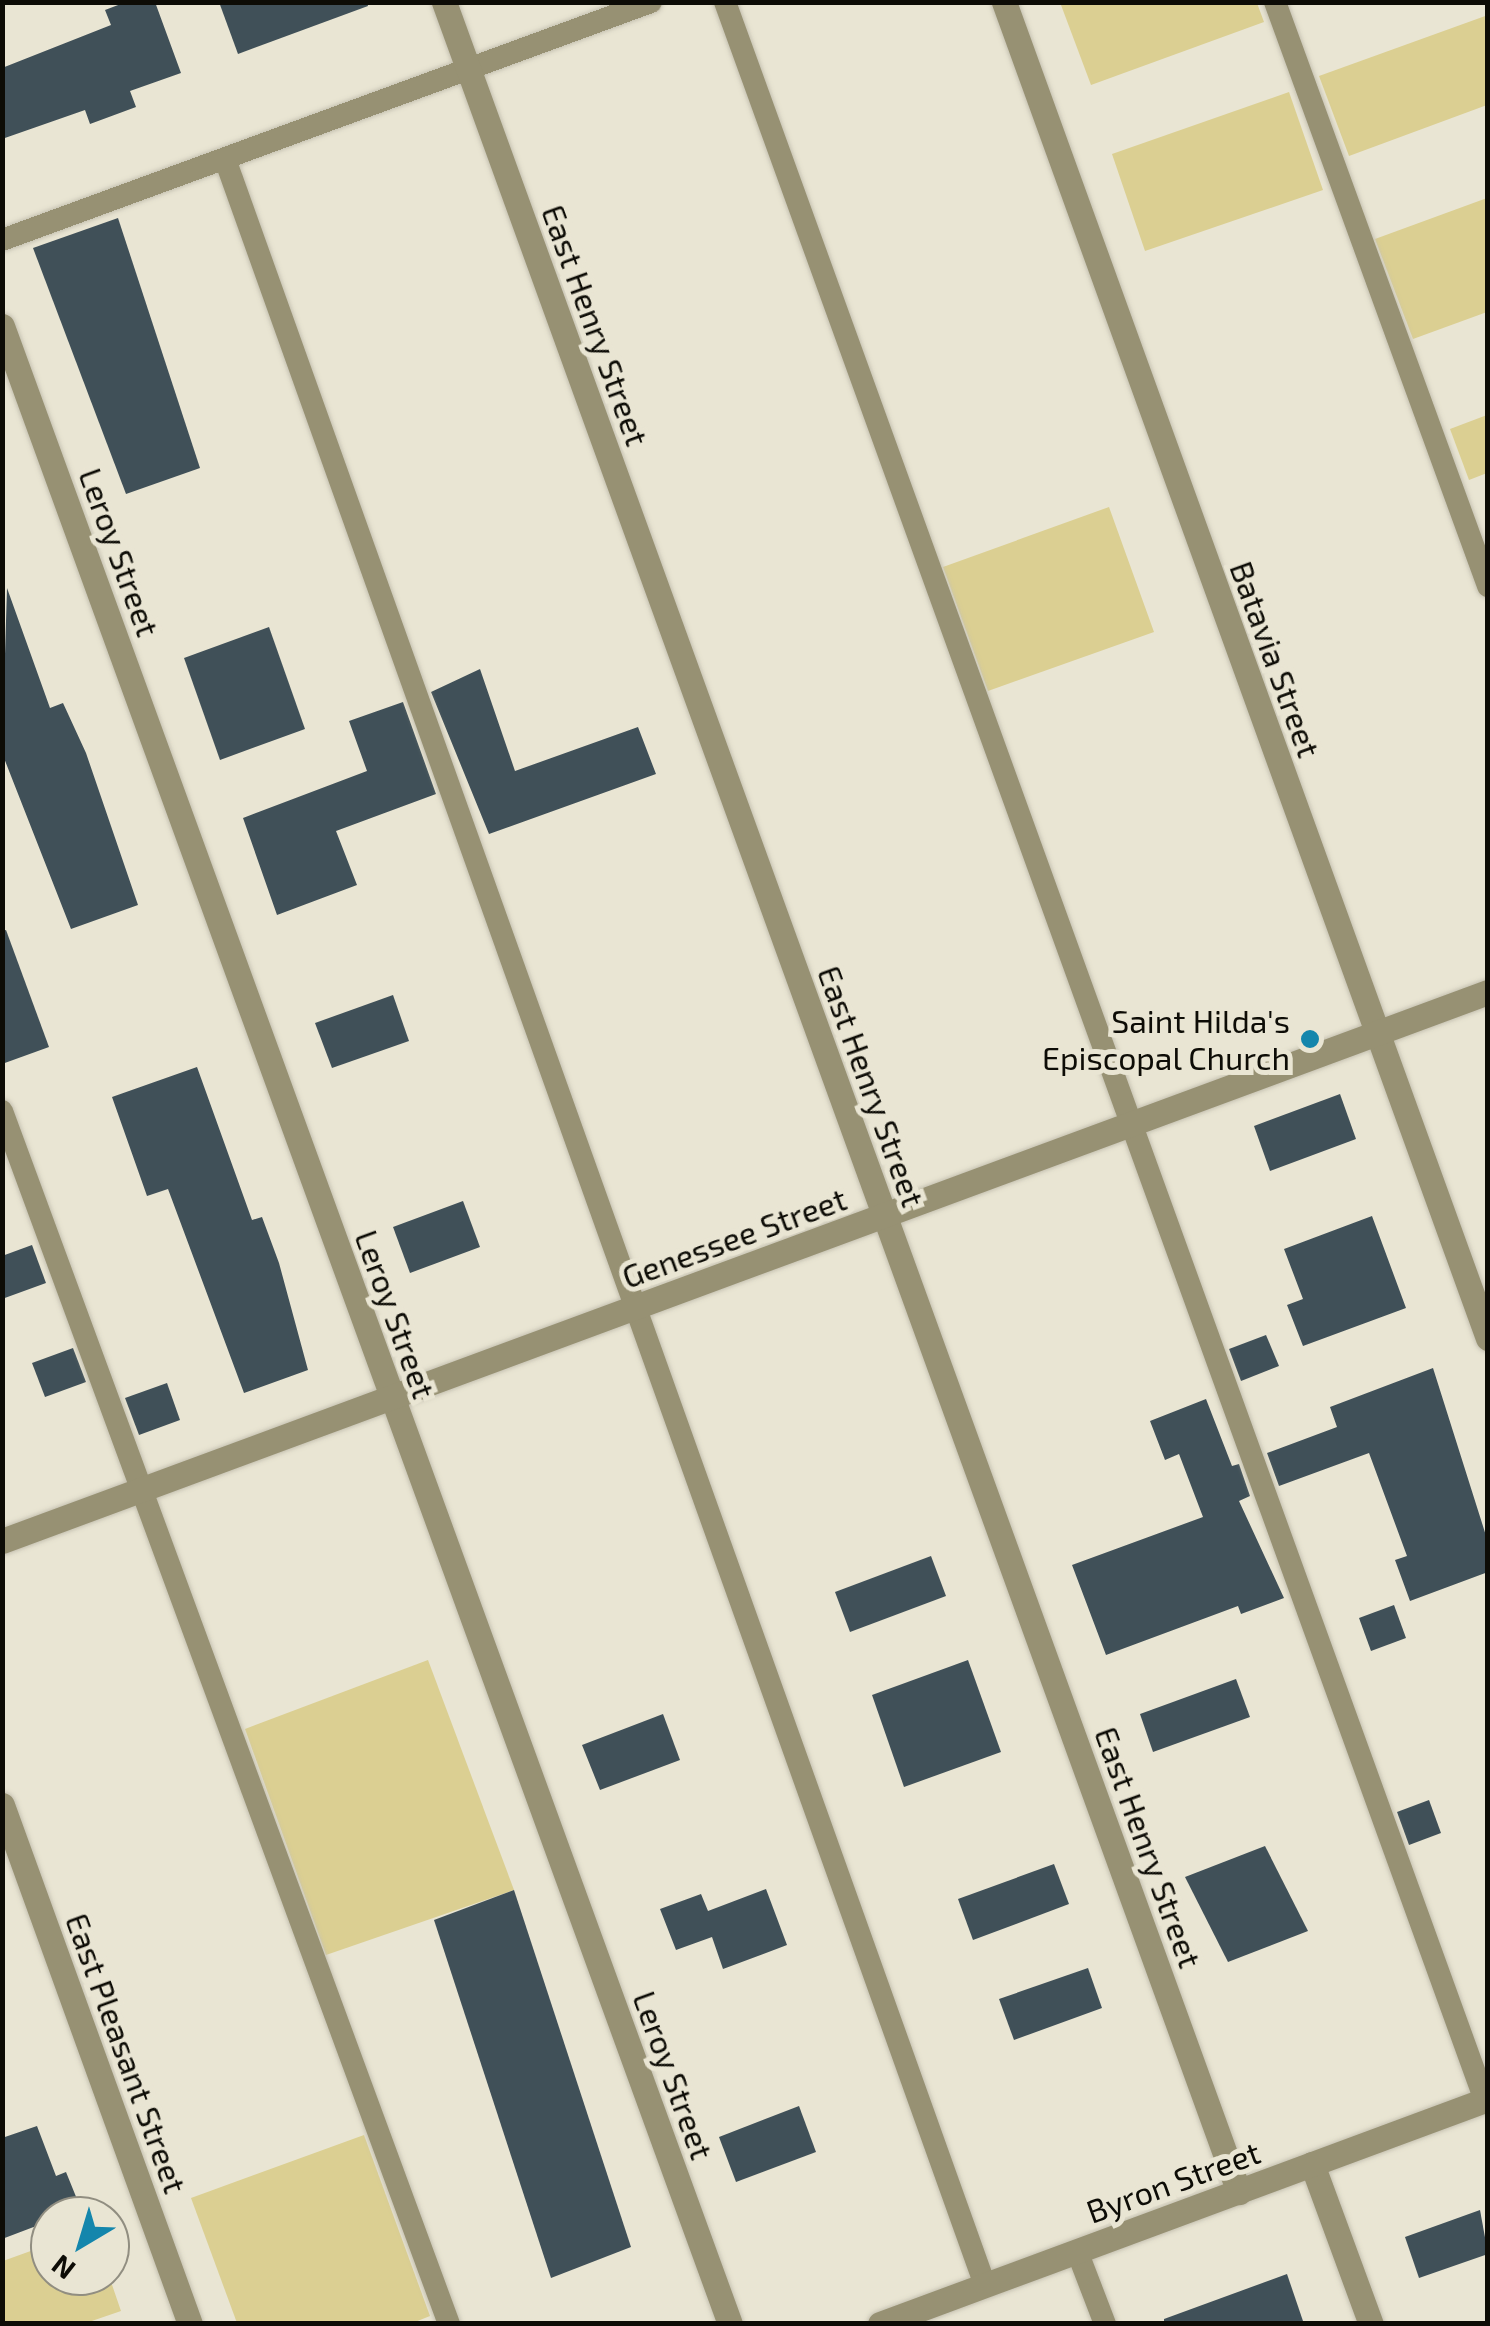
<!DOCTYPE html>
<html>
<head>
<meta charset="utf-8">
<style>
  body { margin:0 }
  #map { position:relative; width:1490px; height:2326px; overflow:hidden; background:#e9e5d3; font-family:"Exo 2",sans-serif }
  div>[style] { position:absolute }
  [style*='--x'] { left:calc(var(--x)*1px); top:calc(var(--y)*1px); width:calc(var(--w)*1px); rotate:calc(var(--a)*1deg) }
  .green>* { inset:0; background:#dbcf92 }
  .building>* { inset:0; background:#405058 }
  .roads { filter:drop-shadow(0 0 2px #c6c2b2) drop-shadow(0 0 2px #c6c2b2) }
  .service>* { height:22px; margin:-11px; padding:0 11px; transform-origin:11px; border-radius:11px; background:#979173 }
  .minor>* { height:25px; margin:-12.5px; padding:0 12.5px; transform-origin:12.5px; border-radius:12.5px; background:#979173 }
  .dots>* { width:28px; height:28px; translate:-50% -50%; box-sizing:border-box; border:5px solid #e9e5d3; border-radius:50% }
  span { translate:-50% -50%; white-space:nowrap; text-align:center; line-height:1.15; -webkit-text-stroke:10px #e9e5d3; paint-order:stroke }
  .street-label { font-size:32px; color:#0d0c06 }
  .poi-label { font-size:32px; color:#0d0c06 }
  .right { translate:-100% -50%; text-align:right }
  .frame { position:absolute; inset:0; border:5px solid #0d0c06; pointer-events:none }
  .north { position:absolute; left:30px; top:2196px; width:100px; height:100px; box-sizing:border-box; background:#e9e5d3; border:2px solid #918e81; border-radius:50%; rotate:218deg; font-size:28px; font-weight:700; line-height:40px; text-align:center; color:#0d0c06 }
  .north::after { content:''; display:block; margin:auto; width:35px; height:45px; background:#1486ac; clip-path:polygon(50% 0,100% 100%,50% 72%,0 100%) }
</style>
</head>
<body>
<div id="map">
  <div class="green">
    <i style="clip-path:polygon(1257px 3px,1264px 22px,1091px 85px,1061px 5px)"></i>
    <i style="clip-path:polygon(1488px 15px,1487px 105px,1349px 156px,1319px 76px)"></i>
    <i style="clip-path:polygon(1289px 92px,1323px 190px,1145px 251px,1112px 154px)"></i>
    <i style="clip-path:polygon(1487px 198px,1487px 312px,1413px 339px,1375px 239px)"></i>
    <i style="clip-path:polygon(1487px 415px,1487px 473px,1469px 480px,1450px 429px)"></i>
    <i style="clip-path:polygon(1109px 507px,1154px 632px,988px 691px,943px 567px)"></i>
    <i style="clip-path:polygon(428px 1660px,514px 1890px,326px 1955px,245px 1729px)"></i>
    <i style="clip-path:polygon(364px 2135px,430px 2316px,410px 2324px,237px 2323px,191px 2198px)"></i>
    <i style="clip-path:polygon(50px 2244px,50px 2276px,109px 2276px,121px 2311px,86px 2323px,3px 2323px,3px 2261px)"></i>
  </div>
  <div class="building">
    <i style="clip-path:polygon(126px 2px,155px 2px,181px 73px,130px 91px,136px 107px,90px 124px,85px 110px,2px 139px,2px 68px,111px 25px,105px 10px)"></i>
    <i style="clip-path:polygon(219px 2px,367px 2px,368px 6px,238px 54px)"></i>
    <i style="clip-path:polygon(118px 218px,200px 468px,126px 494px,33px 248px)"></i>
    <i style="clip-path:polygon(7px 588px,50px 708px,63px 703px,86px 753px,138px 905px,71px 929px,2px 753px)"></i>
    <i style="clip-path:polygon(269px 627px,305px 729px,220px 760px,184px 658px)"></i>
    <i style="clip-path:polygon(480px 669px,515px 771px,638px 727px,656px 774px,489px 834px,431px 692px)"></i>
    <i style="clip-path:polygon(403px 702px,436px 794px,336px 831px,357px 885px,277px 915px,243px 818px,367px 771px,349px 721px)"></i>
    <i style="clip-path:polygon(6px 930px,49px 1047px,2px 1064px,2px 931px)"></i>
    <i style="clip-path:polygon(393px 995px,409px 1041px,332px 1068px,315px 1023px)"></i>
    <i style="clip-path:polygon(197px 1067px,252px 1220px,262px 1217px,279px 1263px,308px 1370px,244px 1393px,168px 1189px,147px 1196px,112px 1097px)"></i>
    <i style="clip-path:polygon(1340px 1094px,1356px 1139px,1270px 1171px,1254px 1126px)"></i>
    <i style="clip-path:polygon(463px 1201px,480px 1247px,410px 1273px,393px 1227px)"></i>
    <i style="clip-path:polygon(1372px 1216px,1406px 1308px,1303px 1346px,1287px 1305px,1303px 1299px,1284px 1249px)"></i>
    <i style="clip-path:polygon(32px 1245px,46px 1283px,2px 1299px,2px 1256px)"></i>
    <i style="clip-path:polygon(1266px 1335px,1279px 1366px,1241px 1381px,1229px 1349px)"></i>
    <i style="clip-path:polygon(73px 1348px,86px 1382px,45px 1397px,32px 1363px)"></i>
    <i style="clip-path:polygon(1433px 1368px,1488px 1542px,1488px 1572px,1410px 1601px,1395px 1560px,1407px 1556px,1369px 1453px,1279px 1486px,1267px 1453px,1337px 1427px,1330px 1407px)"></i>
    <i style="clip-path:polygon(167px 1383px,180px 1420px,139px 1435px,125px 1398px)"></i>
    <i style="clip-path:polygon(1206px 1399px,1232px 1466px,1239px 1464px,1250px 1496px,1239px 1501px,1284px 1598px,1241px 1614px,1238px 1606px,1106px 1655px,1072px 1565px,1203px 1517px,1179px 1454px,1165px 1460px,1150px 1421px)"></i>
    <i style="clip-path:polygon(931px 1556px,946px 1596px,850px 1632px,835px 1592px)"></i>
    <i style="clip-path:polygon(1394px 1605px,1406px 1638px,1371px 1651px,1359px 1618px)"></i>
    <i style="clip-path:polygon(968px 1660px,1001px 1752px,904px 1787px,872px 1695px)"></i>
    <i style="clip-path:polygon(1236px 1679px,1250px 1717px,1153px 1752px,1140px 1714px)"></i>
    <i style="clip-path:polygon(663px 1714px,680px 1760px,600px 1790px,582px 1745px)"></i>
    <i style="clip-path:polygon(1429px 1800px,1441px 1833px,1409px 1845px,1397px 1812px)"></i>
    <i style="clip-path:polygon(1265px 1846px,1308px 1931px,1228px 1962px,1185px 1877px)"></i>
    <i style="clip-path:polygon(1054px 1864px,1069px 1904px,973px 1940px,958px 1899px)"></i>
    <i style="clip-path:polygon(766px 1889px,787px 1945px,723px 1969px,712px 1937px,676px 1950px,660px 1909px,701px 1894px,708px 1911px)"></i>
    <i style="clip-path:polygon(514px 1890px,631px 2247px,551px 2278px,434px 1920px)"></i>
    <i style="clip-path:polygon(1088px 1968px,1102px 2008px,1014px 2040px,999px 1999px)"></i>
    <i style="clip-path:polygon(799px 2106px,816px 2152px,736px 2182px,719px 2137px)"></i>
    <i style="clip-path:polygon(37px 2126px,56px 2176px,66px 2172px,81px 2209px,2px 2239px,2px 2138px)"></i>
    <i style="clip-path:polygon(1480px 2210px,1488px 2254px,1419px 2278px,1405px 2237px)"></i>
    <i style="clip-path:polygon(1287px 2274px,1304px 2324px,1164px 2324px,1164px 2319px)"></i>
  </div>
  <div class="roads">
    <div class="service">
      <i style="--x:725;--y:2;--w:2231;--a:70.09"></i>
      <i style="--x:1275;--y:2;--w:622;--a:69.96"></i>
      <i style="--x:225;--y:159;--w:2258;--a:70.33"></i>
      <i style="--x:2;--y:240;--w:691;--a:-20.14"></i>
      <i style="--x:2;--y:1111;--w:1293;--a:69.77"></i>
      <i style="--x:1077;--y:2251;--w:78;--a:69"></i>
    </div>
    <div class="minor">
      <i style="--x:444;--y:2;--w:2330;--a:70.05"></i>
      <i style="--x:1004;--y:2;--w:1421;--a:70.09"></i>
      <i style="--x:2;--y:326;--w:2126;--a:69.98"></i>
      <i style="--x:2;--y:1541;--w:1584;--a:-20.28"></i>
      <i style="--x:2;--y:1805;--w:552;--a:70.09"></i>
      <i style="--x:1312;--y:2164;--w:171;--a:69.8"></i>
      <i style="--x:880;--y:2324;--w:648;--a:-20.31"></i>
    </div>
  </div>
  <div class="dots">
    <i style="left:1310px;top:1039px;background:#1486ac"></i>
  </div>
  <div class="street-label">
    <span style="left:596px;top:325px;rotate:70deg">East Henry Street</span>
    <span style="left:120px;top:552px;rotate:70deg">Leroy Street</span>
    <span style="left:1276px;top:659px;rotate:70deg">Batavia Street</span>
    <span style="left:872px;top:1086px;rotate:70deg">East Henry Street</span>
    <span style="left:734px;top:1237px;rotate:-20deg">Genessee Street</span>
    <span style="left:396px;top:1314px;rotate:70deg">Leroy Street</span>
    <span style="left:1149px;top:1847px;rotate:70deg">East Henry Street</span>
    <span style="left:127px;top:2053px;rotate:70deg">East Pleasant Street</span>
    <span style="left:674px;top:2075px;rotate:70deg">Leroy Street</span>
    <span style="left:1173px;top:2181px;rotate:-20deg">Byron Street</span>
  </div>
  <div class="poi-label">
    <span class="right" style="left:1290px;top:1039px">Saint Hilda's<br>Episcopal Church</span>
  </div>
  <div class="frame"></div>
  <div class="north">N</div>
</div>
</body>
</html>
